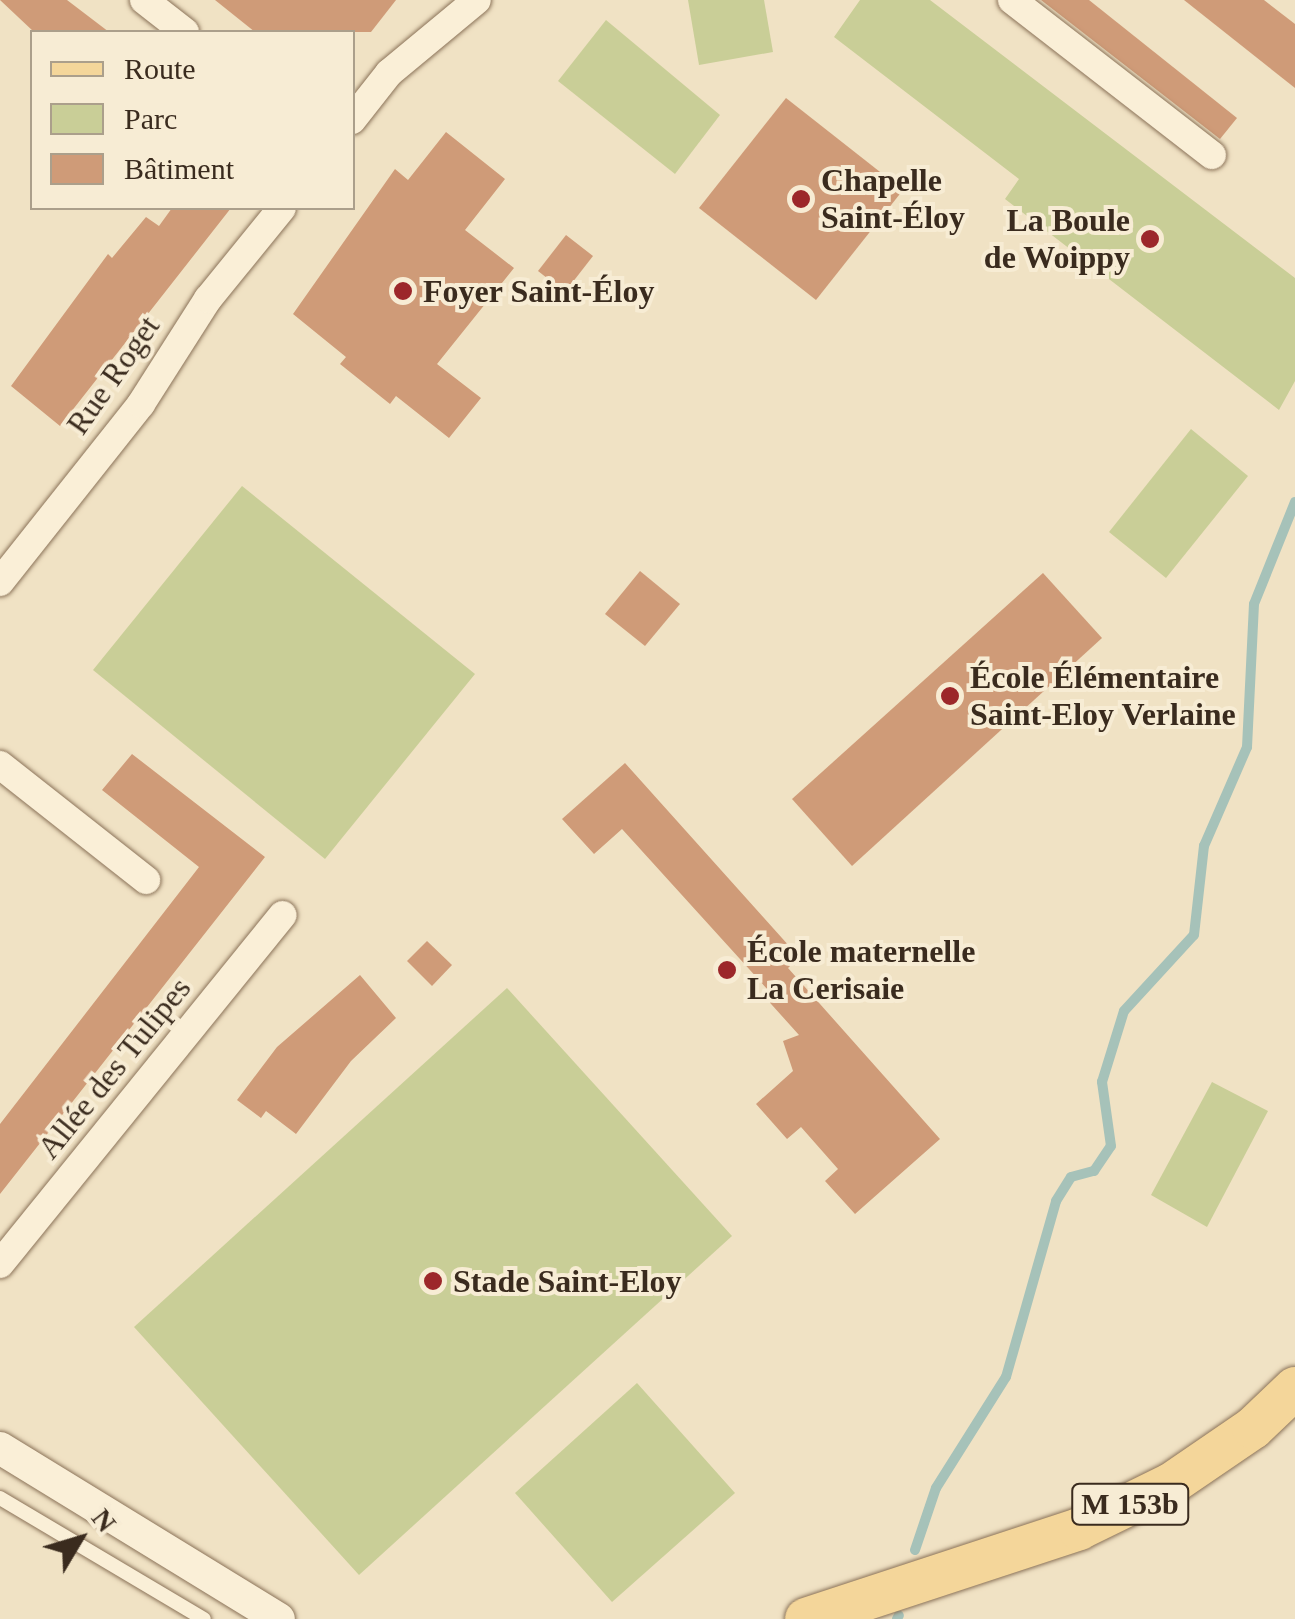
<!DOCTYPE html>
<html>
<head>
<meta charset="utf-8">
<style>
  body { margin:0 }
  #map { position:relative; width:1295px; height:1619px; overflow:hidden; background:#f0e2c4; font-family:Georgia,serif }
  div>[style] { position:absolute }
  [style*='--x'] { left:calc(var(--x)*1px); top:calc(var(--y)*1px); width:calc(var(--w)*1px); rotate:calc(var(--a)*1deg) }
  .green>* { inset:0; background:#c9ce97 }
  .stream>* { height:10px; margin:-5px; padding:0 5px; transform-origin:5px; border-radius:5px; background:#a6c2b9 }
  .building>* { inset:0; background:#cf9b78 }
  .roads { filter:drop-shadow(0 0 2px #8b7359) drop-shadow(0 0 2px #8b7359) }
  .service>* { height:14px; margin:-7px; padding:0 7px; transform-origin:7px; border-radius:7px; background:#faefd7 }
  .minor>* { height:28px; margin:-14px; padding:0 14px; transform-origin:14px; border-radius:14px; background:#faefd7 }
  .tertiary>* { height:32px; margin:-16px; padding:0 16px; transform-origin:16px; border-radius:16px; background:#faefd7 }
  .primary>* { height:42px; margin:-21px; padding:0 21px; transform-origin:21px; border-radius:21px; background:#f4d69a }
  .dots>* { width:28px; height:28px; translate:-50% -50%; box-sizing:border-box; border:5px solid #f7ecd4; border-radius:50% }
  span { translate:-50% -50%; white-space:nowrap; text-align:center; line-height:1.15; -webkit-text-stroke:8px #f7ecd4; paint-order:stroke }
  .shield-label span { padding:2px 8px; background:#f7ecd4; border:2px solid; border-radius:8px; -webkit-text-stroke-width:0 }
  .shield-label { font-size:30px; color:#3a2b1e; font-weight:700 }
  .poi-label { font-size:32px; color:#3a2b1e; font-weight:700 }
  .left { translate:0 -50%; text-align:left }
  .right { translate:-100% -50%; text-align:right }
  .street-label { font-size:32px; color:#3a2b1e }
  .legend { position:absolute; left:30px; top:30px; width:325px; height:180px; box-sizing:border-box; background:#f7ecd4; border:2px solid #ab9f8b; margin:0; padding:12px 18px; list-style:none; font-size:30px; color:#3a2b1e }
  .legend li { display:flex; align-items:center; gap:20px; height:50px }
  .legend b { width:50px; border:2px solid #ab9f8b }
  .north { position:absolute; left:30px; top:1489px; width:100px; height:100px; -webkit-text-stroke:8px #f7ecd4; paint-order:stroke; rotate:52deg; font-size:28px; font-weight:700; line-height:40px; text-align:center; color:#3a2b1e }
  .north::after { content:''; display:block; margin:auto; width:35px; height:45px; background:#3a2b1e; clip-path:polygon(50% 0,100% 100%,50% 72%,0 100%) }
</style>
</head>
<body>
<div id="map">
  <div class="green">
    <i style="clip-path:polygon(688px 0,764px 0,773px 52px,699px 65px)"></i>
    <i style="clip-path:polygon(860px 0,930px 0,1295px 278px,1295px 381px,1279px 410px,1005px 199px,1019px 179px,834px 37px)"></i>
    <i style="clip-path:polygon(606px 20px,720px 115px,675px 174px,558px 81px)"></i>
    <i style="clip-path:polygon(1191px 429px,1248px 476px,1166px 578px,1109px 532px)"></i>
    <i style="clip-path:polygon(242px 486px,475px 674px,325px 859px,93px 670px)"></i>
    <i style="clip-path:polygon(507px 988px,732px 1236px,359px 1575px,134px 1327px)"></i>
    <i style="clip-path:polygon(1212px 1082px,1268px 1111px,1207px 1227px,1151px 1195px)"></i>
    <i style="clip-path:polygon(637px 1383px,735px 1493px,612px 1602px,515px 1493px)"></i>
  </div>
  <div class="stream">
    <i style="--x:915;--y:1550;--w:65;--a:-71.3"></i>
    <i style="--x:936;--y:1488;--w:131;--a:-57.8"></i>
    <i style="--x:1006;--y:1377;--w:183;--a:-74.1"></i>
    <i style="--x:1056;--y:1201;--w:28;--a:-58"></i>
    <i style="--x:1071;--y:1177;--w:24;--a:-15"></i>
    <i style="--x:1094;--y:1171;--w:30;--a:-56"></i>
    <i style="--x:1111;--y:1146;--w:65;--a:-98"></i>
    <i style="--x:1102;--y:1082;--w:74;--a:-72.8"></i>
    <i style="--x:1124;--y:1011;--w:103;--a:-47.4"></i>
    <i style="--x:1194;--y:935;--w:90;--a:-83.6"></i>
    <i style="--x:1204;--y:846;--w:108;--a:-66.5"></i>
    <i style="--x:1247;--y:747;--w:143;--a:-87.2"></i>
    <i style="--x:1254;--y:604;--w:110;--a:-68.1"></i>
    <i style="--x:897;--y:1619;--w:4;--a:-63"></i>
  </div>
  <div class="building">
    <i style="clip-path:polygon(0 0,67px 0,109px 32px,34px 32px)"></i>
    <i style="clip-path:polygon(215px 0,396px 0,371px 32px,255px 32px)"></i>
    <i style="clip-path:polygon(1041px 0,1089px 0,1237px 118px,1220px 139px)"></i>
    <i style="clip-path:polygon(1184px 0,1264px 0,1295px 24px,1295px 88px)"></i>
    <i style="clip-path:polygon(786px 98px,903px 190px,816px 300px,699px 208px)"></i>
    <i style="clip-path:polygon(446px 132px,505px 179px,465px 230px,514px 268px,437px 364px,481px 398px,449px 438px,396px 396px,390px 404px,340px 364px,346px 357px,293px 314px,395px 169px,408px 180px)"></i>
    <i style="clip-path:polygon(172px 208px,231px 208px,60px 426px,11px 386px,108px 254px,112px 258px,146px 217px,159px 226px)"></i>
    <i style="clip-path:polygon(566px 235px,593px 256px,565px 292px,538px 271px)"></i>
    <i style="clip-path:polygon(640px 571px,680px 604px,645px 646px,605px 614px)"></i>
    <i style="clip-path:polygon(1043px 573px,1102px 638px,852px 866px,792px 799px)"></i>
    <i style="clip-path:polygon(132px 754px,265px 857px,0 1194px,0 1124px,199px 867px,102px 790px)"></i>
    <i style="clip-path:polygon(625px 763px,799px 957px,788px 968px,940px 1139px,855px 1214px,825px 1181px,838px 1169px,801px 1127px,787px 1139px,756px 1104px,793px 1071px,783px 1041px,799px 1035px,763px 995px,768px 990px,622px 829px,594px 854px,562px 819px)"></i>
    <i style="clip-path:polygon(427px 941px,452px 965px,432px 986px,407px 961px)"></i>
    <i style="clip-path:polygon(360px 975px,396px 1018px,351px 1061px,296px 1134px,266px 1111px,261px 1118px,237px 1100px,277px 1047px)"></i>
  </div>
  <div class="roads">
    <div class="service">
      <i style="--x:0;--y:1498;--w:237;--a:30.7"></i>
    </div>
    <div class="minor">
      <i style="--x:144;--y:0;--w:52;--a:38"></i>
      <i style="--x:1012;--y:0;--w:253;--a:37.8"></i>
      <i style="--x:352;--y:120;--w:60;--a:-51.8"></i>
      <i style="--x:389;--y:73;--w:114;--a:-39.7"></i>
      <i style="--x:0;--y:582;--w:227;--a:-51.6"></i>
      <i style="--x:141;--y:404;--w:125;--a:-57.5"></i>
      <i style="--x:208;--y:299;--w:117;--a:-50.9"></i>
      <i style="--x:0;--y:765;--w:186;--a:38.2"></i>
      <i style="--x:0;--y:1264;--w:449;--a:-51"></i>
    </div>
    <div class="tertiary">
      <i style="--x:0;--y:1448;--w:327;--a:31.5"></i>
    </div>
    <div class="primary">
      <i style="--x:806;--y:1619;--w:287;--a:-18.2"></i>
      <i style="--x:1079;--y:1529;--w:102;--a:-26.1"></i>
      <i style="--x:1171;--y:1484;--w:99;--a:-34.3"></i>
      <i style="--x:1253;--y:1428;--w:58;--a:-43.6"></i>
    </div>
  </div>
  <div class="dots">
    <i style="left:801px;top:199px;background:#9c272a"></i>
    <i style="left:1150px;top:239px;background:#9c272a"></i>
    <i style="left:403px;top:291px;background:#9c272a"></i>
    <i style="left:950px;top:696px;background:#9c272a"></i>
    <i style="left:727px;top:970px;background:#9c272a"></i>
    <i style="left:433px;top:1281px;background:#9c272a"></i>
  </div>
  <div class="shield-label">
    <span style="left:1130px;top:1504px">M 153b</span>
  </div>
  <div class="poi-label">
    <span class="left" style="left:821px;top:199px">Chapelle<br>Saint-Éloy</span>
    <span class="right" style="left:1130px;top:239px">La Boule<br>de Woippy</span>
    <span class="left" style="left:423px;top:291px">Foyer Saint-Éloy</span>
    <span class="left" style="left:970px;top:696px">École Élémentaire<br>Saint-Eloy Verlaine</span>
    <span class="left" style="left:747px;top:970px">École maternelle<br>La Cerisaie</span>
    <span class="left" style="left:453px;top:1281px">Stade Saint-Eloy</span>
  </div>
  <div class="street-label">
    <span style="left:113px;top:375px;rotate:-55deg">Rue Roget</span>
    <span style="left:114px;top:1068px;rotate:-51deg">Allée des Tulipes</span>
  </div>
  <ul class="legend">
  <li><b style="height:12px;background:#f4d69a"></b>Route</li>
  <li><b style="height:28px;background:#c9ce97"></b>Parc</li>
  <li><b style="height:28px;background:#cf9b78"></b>Bâtiment</li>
  </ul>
  <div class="north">N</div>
</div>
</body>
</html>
